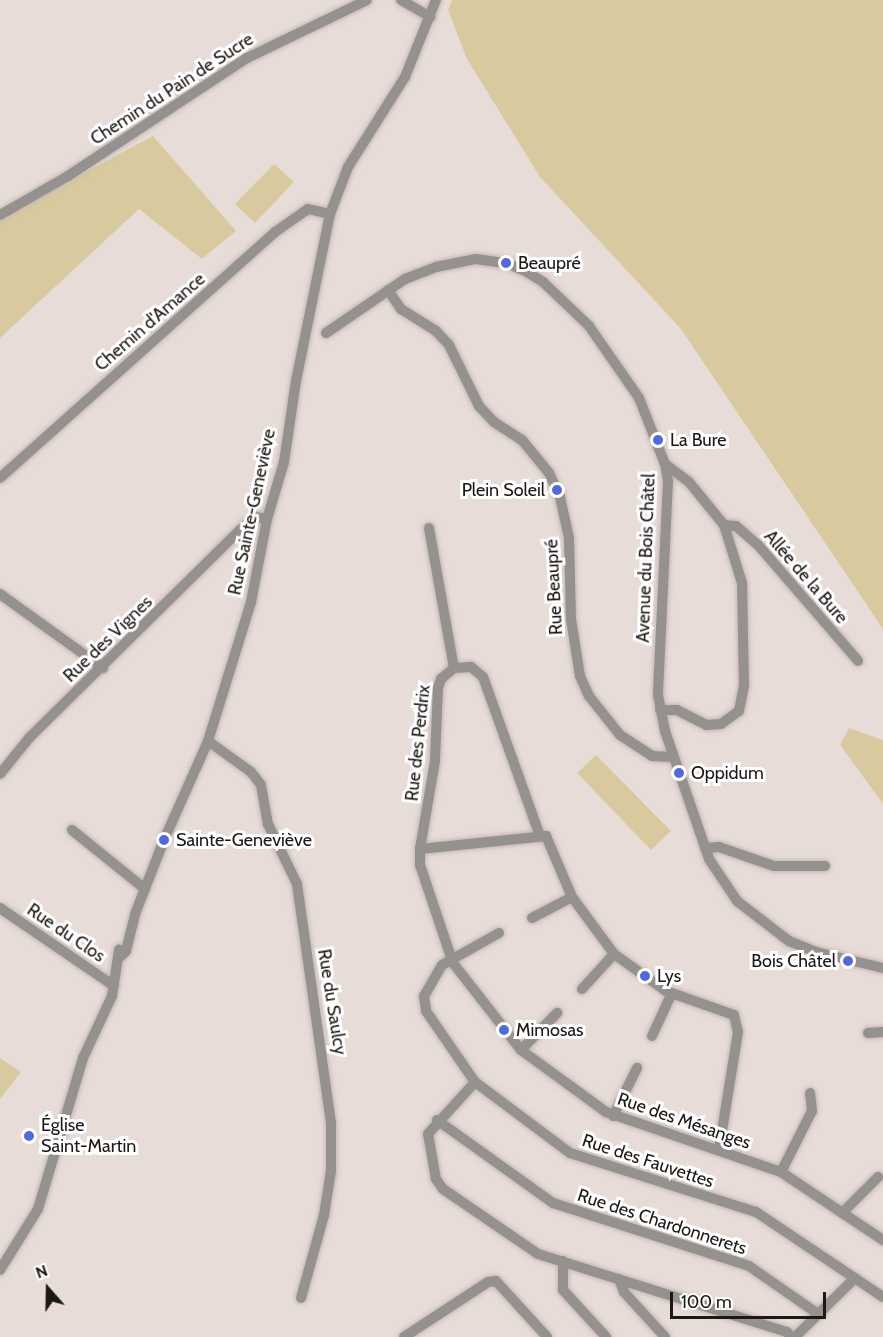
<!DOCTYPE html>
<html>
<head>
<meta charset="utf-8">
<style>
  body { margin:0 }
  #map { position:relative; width:883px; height:1337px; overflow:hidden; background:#e8dcd8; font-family:Cabin,sans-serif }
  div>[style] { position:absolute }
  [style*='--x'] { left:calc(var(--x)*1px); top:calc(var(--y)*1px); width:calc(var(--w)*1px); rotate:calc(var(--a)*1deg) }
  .green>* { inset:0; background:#d8ca9e }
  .roads { filter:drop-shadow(0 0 2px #c3b9b5) drop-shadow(0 0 2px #c3b9b5) }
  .minor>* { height:10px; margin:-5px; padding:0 5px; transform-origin:5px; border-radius:5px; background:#95918e }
  .dots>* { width:16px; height:16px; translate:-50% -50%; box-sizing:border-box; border:3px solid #fff; border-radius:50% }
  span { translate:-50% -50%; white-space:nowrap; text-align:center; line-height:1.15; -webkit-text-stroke:6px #fff; paint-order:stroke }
  .street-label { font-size:18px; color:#1c1816 }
  .poi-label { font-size:18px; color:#1c1816 }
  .left { translate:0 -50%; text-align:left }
  .right { translate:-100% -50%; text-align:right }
  .north { position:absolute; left:18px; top:1259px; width:60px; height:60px; -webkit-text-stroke:4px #fff; paint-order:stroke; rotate:340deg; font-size:16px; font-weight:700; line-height:24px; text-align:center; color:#1c1816 }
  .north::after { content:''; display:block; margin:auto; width:21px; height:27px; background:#1c1816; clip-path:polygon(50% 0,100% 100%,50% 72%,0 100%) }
  .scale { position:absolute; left:670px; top:1292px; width:156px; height:27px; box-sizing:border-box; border:3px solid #1c1816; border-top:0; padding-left:8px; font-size:18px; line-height:21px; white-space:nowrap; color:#1c1816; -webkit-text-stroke:4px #fff; paint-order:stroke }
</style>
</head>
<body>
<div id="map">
  <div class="green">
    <i style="clip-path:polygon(452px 0,883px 0,883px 629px,681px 329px,540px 177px,467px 59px,448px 10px)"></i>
    <i style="clip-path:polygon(153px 136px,236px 231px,202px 259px,139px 209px,0 338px,0 218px)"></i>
    <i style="clip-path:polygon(274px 164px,294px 182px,255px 223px,235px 204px)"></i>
    <i style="clip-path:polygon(849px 728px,883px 740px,883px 804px,840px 745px)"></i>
    <i style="clip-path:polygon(596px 755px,671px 831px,651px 850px,577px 773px)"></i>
    <i style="clip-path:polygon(0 1058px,21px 1072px,0 1099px)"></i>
  </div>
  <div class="roads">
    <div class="minor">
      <i style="--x:401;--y:0;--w:34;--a:30"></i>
      <i style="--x:0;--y:215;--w:78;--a:-29.8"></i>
      <i style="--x:68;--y:176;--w:214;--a:-33.4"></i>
      <i style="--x:247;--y:58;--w:133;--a:-25.8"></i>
      <i style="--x:388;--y:290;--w:23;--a:56"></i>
      <i style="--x:401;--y:309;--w:41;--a:32.2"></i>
      <i style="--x:436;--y:331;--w:19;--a:47"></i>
      <i style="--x:449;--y:345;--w:68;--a:63.8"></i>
      <i style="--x:479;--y:406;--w:22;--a:47"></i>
      <i style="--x:494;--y:422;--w:33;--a:33"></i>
      <i style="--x:522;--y:440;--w:43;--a:50.7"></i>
      <i style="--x:549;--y:473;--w:26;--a:65"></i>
      <i style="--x:560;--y:497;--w:42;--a:77.6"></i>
      <i style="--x:569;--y:538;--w:81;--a:88.6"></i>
      <i style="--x:571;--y:619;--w:58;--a:81"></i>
      <i style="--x:580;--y:676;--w:22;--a:66"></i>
      <i style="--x:589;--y:696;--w:50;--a:51.5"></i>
      <i style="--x:620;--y:735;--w:38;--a:33"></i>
      <i style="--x:652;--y:756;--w:21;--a:3"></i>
      <i style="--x:326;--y:333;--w:96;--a:-34.4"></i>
      <i style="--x:405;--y:279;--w:33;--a:-21"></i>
      <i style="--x:436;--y:267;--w:41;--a:-11.3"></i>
      <i style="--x:476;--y:259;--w:30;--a:8"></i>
      <i style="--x:506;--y:263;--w:23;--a:23"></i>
      <i style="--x:527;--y:272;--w:19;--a:32"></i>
      <i style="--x:543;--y:282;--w:64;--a:43.7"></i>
      <i style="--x:589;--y:326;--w:88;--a:55.2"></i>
      <i style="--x:639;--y:398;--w:71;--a:68.5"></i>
      <i style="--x:665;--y:464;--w:17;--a:80"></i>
      <i style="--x:668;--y:481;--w:214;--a:92.7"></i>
      <i style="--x:658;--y:695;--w:37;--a:79"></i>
      <i style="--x:665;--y:731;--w:135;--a:71"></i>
      <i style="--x:709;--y:859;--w:50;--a:56.3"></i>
      <i style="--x:737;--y:901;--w:66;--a:37.6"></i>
      <i style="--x:789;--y:941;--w:29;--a:22"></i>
      <i style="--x:816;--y:952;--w:69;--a:13.4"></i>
      <i style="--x:0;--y:478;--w:369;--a:-41.8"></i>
      <i style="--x:275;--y:232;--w:40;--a:-34.9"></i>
      <i style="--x:308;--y:209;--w:23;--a:13"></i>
      <i style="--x:724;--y:525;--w:12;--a:5"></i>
      <i style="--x:736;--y:526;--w:29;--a:41"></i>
      <i style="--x:758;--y:545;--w:153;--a:49.2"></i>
      <i style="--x:429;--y:528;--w:142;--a:79.9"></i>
      <i style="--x:0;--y:594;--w:127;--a:35.7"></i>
      <i style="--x:660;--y:710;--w:17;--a:0"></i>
      <i style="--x:677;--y:710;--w:33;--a:27"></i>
      <i style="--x:706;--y:725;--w:15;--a:-4"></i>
      <i style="--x:721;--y:724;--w:22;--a:-36"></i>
      <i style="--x:739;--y:711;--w:25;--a:-79"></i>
      <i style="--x:744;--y:686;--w:103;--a:-91.1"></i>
      <i style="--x:742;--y:583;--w:61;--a:-107.2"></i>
      <i style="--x:724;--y:525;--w:55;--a:-129.1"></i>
      <i style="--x:689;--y:482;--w:30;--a:-143"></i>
      <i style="--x:208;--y:741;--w:53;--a:35.8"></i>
      <i style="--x:251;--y:772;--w:16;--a:52"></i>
      <i style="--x:261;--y:785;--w:40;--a:80"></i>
      <i style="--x:268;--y:824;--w:67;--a:64.2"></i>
      <i style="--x:297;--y:884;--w:241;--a:81.9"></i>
      <i style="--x:331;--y:1123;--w:48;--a:90"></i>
      <i style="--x:331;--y:1171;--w:45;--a:99"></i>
      <i style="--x:324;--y:1215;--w:86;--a:105.5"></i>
      <i style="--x:0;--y:774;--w:46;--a:-51.1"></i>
      <i style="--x:29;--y:738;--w:296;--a:-44.6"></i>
      <i style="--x:240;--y:530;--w:20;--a:-41"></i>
      <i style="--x:255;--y:517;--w:12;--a:9"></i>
      <i style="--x:72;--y:830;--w:94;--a:38.9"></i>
      <i style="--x:540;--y:836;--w:169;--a:-109.7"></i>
      <i style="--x:483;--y:677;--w:16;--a:-140"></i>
      <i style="--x:471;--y:667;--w:17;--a:177"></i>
      <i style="--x:454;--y:668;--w:17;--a:140"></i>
      <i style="--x:441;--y:679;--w:9;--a:108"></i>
      <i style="--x:438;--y:688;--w:73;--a:92.4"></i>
      <i style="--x:435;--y:761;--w:89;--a:99.7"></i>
      <i style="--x:420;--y:849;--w:16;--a:90"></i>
      <i style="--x:420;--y:865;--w:103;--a:71.4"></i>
      <i style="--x:453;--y:963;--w:110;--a:52"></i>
      <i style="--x:521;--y:1050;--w:105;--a:36.1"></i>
      <i style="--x:606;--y:1112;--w:185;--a:18.9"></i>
      <i style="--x:781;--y:1172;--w:123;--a:33.7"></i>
      <i style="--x:705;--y:848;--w:14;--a:-4"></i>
      <i style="--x:719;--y:847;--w:58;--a:19.1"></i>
      <i style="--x:774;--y:866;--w:51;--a:0"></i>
      <i style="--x:420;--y:849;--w:127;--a:-5.9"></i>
      <i style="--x:546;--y:836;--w:66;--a:66.9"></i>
      <i style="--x:572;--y:897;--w:71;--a:53.6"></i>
      <i style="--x:614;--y:954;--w:64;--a:35.4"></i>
      <i style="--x:666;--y:991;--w:72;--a:19.4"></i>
      <i style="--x:734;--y:1015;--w:17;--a:77"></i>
      <i style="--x:738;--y:1032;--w:119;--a:99.2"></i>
      <i style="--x:0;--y:908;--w:138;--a:34.4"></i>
      <i style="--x:532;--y:918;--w:45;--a:-27.7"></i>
      <i style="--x:499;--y:933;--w:65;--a:150.7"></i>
      <i style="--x:442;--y:965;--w:36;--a:120"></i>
      <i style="--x:424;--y:996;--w:15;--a:82"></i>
      <i style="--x:426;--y:1011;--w:86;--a:55.4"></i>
      <i style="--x:475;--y:1082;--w:119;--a:36.8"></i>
      <i style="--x:570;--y:1153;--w:195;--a:17.6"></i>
      <i style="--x:756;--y:1212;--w:153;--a:33.8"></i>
      <i style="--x:120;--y:957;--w:8;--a:-45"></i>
      <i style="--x:126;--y:951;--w:38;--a:-76"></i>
      <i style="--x:135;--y:914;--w:79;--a:-68.6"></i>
      <i style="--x:164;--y:840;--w:108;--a:-66"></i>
      <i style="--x:208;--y:741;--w:145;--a:-72.8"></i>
      <i style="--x:251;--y:602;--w:85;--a:-79.1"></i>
      <i style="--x:267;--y:519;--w:59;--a:-73.4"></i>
      <i style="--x:284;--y:462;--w:82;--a:-81.6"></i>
      <i style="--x:296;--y:381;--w:170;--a:-78.5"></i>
      <i style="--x:330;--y:214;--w:50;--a:-69"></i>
      <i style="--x:348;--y:167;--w:107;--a:-57.7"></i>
      <i style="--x:405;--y:77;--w:83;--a:-68.1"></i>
      <i style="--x:582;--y:989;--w:47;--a:-47.6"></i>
      <i style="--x:868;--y:1033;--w:15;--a:-4"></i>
      <i style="--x:652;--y:1036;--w:47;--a:-65.1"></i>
      <i style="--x:521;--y:1050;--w:52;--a:-45.8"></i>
      <i style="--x:475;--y:1082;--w:70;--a:132.1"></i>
      <i style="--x:428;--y:1134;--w:46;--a:79.9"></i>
      <i style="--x:436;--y:1179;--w:12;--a:55"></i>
      <i style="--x:443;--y:1189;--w:115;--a:34.4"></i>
      <i style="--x:538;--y:1254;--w:261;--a:17.4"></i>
      <i style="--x:787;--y:1332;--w:6;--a:51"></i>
      <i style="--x:613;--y:1116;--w:54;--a:-63.4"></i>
      <i style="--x:437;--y:1120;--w:143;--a:35.6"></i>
      <i style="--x:553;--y:1203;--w:206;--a:17.8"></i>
      <i style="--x:749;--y:1266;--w:84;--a:34.8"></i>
      <i style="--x:781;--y:1172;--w:68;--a:-63.1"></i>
      <i style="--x:812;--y:1111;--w:18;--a:-96"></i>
      <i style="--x:842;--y:1213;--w:51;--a:-45"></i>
      <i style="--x:563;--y:1261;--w:29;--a:90"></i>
      <i style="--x:563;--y:1290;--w:64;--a:47.5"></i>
      <i style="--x:0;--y:1270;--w:72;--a:-58.1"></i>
      <i style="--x:38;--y:1209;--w:158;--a:-73.4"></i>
      <i style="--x:83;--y:1058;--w:68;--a:-64.9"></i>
      <i style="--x:112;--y:996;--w:47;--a:-81.3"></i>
      <i style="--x:619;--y:1279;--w:14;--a:69"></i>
      <i style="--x:624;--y:1292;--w:61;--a:47.7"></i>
      <i style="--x:404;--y:1337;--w:100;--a:-33.2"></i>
      <i style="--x:488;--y:1282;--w:8;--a:-7"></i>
      <i style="--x:496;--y:1281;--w:76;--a:47.7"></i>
      <i style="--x:795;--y:1337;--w:84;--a:-44.5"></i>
    </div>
  </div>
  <div class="dots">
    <i style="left:506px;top:263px;background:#5169de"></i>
    <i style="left:658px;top:440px;background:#5169de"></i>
    <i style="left:557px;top:490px;background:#5169de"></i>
    <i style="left:679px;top:773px;background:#5169de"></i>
    <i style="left:164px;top:840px;background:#5169de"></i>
    <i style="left:848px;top:961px;background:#5169de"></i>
    <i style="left:645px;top:976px;background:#5169de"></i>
    <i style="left:504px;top:1030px;background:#5169de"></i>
    <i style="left:29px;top:1136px;background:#5169de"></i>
  </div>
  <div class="street-label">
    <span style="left:172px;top:89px;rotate:-33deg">Chemin du Pain de Sucre</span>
    <span style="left:150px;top:322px;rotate:-41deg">Chemin d'Amance</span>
    <span style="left:252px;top:512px;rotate:-78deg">Rue Sainte-Geneviève</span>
    <span style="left:646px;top:558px;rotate:-88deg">Avenue du Bois Châtel</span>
    <span style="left:806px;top:577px;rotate:49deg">Allée de la Bure</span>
    <span style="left:554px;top:587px;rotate:-93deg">Rue Beaupré</span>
    <span style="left:108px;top:639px;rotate:-44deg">Rue des Vignes</span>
    <span style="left:418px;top:743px;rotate:-84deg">Rue des Perdrix</span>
    <span style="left:66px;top:933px;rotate:34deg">Rue du Clos</span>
    <span style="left:332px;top:1002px;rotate:81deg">Rue du Saulcy</span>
    <span style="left:684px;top:1121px;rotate:19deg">Rue des Mésanges</span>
    <span style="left:648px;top:1161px;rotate:18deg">Rue des Fauvettes</span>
    <span style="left:662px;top:1222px;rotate:18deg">Rue des Chardonnerets</span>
  </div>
  <div class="poi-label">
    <span class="left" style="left:518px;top:263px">Beaupré</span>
    <span class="left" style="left:670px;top:440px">La Bure</span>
    <span class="right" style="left:545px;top:490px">Plein Soleil</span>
    <span class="left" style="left:691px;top:773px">Oppidum</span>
    <span class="left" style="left:176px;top:840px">Sainte-Geneviève</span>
    <span class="right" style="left:836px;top:961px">Bois Châtel</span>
    <span class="left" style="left:657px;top:976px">Lys</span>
    <span class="left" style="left:516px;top:1030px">Mimosas</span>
    <span class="left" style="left:41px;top:1136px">Église<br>Saint-Martin</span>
  </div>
  <div class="north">N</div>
  <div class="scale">100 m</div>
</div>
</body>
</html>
